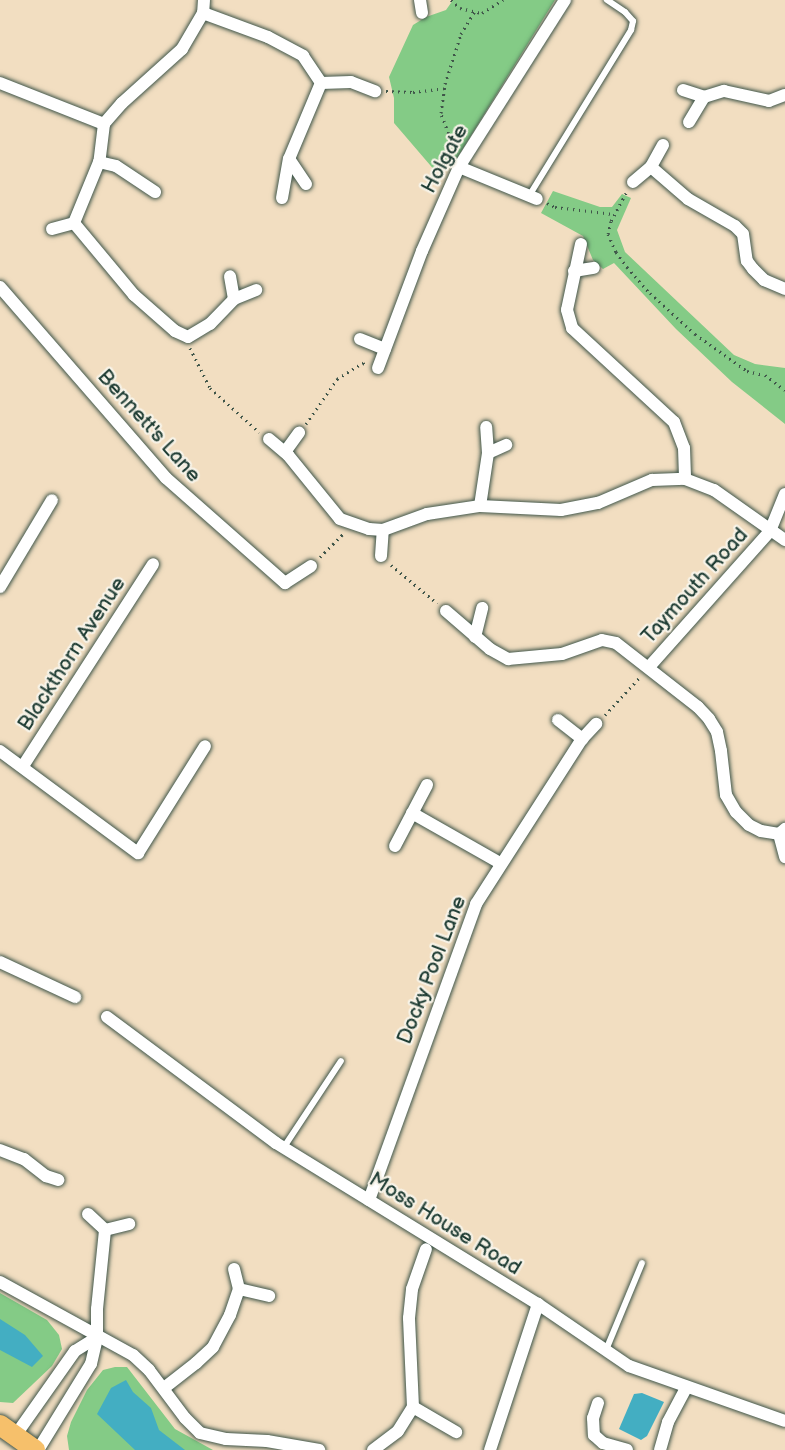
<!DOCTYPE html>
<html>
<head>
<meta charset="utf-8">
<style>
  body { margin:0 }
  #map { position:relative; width:785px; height:1450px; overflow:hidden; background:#f2dec1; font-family:"Balsamiq Sans",sans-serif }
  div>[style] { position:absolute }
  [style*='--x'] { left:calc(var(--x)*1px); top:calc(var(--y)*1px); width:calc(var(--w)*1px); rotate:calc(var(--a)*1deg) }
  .green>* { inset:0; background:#84cb86 }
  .water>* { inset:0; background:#43aec2 }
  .path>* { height:3px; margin-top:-1.5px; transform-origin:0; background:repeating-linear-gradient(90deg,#3f5549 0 1.5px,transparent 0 6px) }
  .roads { filter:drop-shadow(0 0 2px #3f5549) drop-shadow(0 0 2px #3f5549) }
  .lane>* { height:6px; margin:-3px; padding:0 3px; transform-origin:3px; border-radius:3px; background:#fff }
  .street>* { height:12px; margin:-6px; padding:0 6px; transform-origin:6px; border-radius:6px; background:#fff }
  .primary>* { height:20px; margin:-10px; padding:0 10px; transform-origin:10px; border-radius:10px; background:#f6c06b }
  span { translate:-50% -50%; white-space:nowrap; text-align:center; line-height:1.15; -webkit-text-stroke:4.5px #f7f3e8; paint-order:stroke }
  .street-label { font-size:21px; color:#1f3d34 }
</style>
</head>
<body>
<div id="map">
  <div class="green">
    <i style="clip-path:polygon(453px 0,555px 0,457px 158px,436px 172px,394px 123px,394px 98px,389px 77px,413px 25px,426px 17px,446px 10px)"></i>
    <i style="clip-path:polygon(553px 191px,600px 207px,612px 207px,622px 194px,631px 198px,617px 230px,625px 252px,734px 355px,755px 364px,785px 368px,785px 424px,732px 382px,676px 329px,614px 263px,603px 269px,593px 260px,583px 236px,541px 213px)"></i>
    <i style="clip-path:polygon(0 1293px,47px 1320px,59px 1335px,62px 1349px,52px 1366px,13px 1403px,0 1402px)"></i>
    <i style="clip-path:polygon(115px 1367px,127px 1367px,175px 1429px,213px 1450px,69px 1450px,67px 1436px,71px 1422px,87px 1390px,103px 1370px)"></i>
  </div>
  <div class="water">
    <i style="clip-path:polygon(0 1319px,25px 1335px,43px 1356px,32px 1367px,0 1350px)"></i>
    <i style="clip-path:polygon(126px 1380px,133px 1392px,151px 1408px,159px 1430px,185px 1450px,135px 1450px,97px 1414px,111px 1388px)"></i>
    <i style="clip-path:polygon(642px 1393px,664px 1402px,647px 1436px,641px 1440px,619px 1429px,634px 1394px)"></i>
  </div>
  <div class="path">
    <i style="--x:451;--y:0;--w:12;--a:42"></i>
    <i style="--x:460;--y:8;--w:23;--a:13"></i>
    <i style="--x:482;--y:13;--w:25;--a:-32"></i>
    <i style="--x:386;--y:91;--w:27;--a:2"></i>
    <i style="--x:413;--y:92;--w:31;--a:-7"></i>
    <i style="--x:455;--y:150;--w:40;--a:-111"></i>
    <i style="--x:441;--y:113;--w:29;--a:-82"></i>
    <i style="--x:445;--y:84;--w:52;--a:-72.3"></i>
    <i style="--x:461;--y:34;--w:27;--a:-59"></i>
    <i style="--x:626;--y:193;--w:32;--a:118"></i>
    <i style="--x:611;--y:221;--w:13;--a:103"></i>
    <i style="--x:608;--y:234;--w:20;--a:66"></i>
    <i style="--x:616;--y:252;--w:19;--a:54"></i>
    <i style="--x:627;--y:267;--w:35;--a:49"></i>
    <i style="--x:650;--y:293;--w:61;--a:42.3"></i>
    <i style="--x:695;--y:334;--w:64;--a:35.4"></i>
    <i style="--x:747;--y:371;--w:18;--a:13"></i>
    <i style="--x:765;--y:375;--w:25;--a:37"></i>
    <i style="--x:547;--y:203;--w:9;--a:27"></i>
    <i style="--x:555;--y:207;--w:59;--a:6.8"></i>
    <i style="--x:190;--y:348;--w:45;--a:63.4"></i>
    <i style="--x:210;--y:388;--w:66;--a:41.9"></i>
    <i style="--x:306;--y:424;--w:55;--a:-55.4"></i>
    <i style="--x:337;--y:379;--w:31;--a:-32"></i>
    <i style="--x:363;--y:363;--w:4;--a:27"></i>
    <i style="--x:320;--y:557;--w:33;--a:-45"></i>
    <i style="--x:391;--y:565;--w:60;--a:39.6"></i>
    <i style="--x:605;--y:715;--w:50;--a:-47.4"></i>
  </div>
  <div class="roads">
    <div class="lane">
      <i style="--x:529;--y:196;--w:195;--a:-58.4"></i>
      <i style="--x:631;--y:30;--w:9;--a:-77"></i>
      <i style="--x:633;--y:21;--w:12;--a:-132"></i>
      <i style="--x:625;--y:12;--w:22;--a:-146"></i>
      <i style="--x:284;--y:1147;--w:103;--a:-56.5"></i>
      <i style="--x:606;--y:1350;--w:94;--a:-67.5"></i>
    </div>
    <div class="street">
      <i style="--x:204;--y:0;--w:13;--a:94"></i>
      <i style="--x:203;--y:13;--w:42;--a:120.3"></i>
      <i style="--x:182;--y:49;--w:81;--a:138"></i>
      <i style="--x:122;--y:103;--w:28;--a:131"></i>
      <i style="--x:104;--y:124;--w:38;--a:97"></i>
      <i style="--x:99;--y:162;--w:66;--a:112.3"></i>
      <i style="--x:74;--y:223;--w:94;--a:50.2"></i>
      <i style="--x:134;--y:295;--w:55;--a:41.3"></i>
      <i style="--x:175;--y:331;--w:14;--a:25"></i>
      <i style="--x:188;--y:337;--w:26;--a:-31"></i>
      <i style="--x:210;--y:324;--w:35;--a:-46"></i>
      <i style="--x:234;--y:299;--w:23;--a:-100"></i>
      <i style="--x:420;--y:0;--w:13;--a:81"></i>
      <i style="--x:203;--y:13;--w:69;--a:20.3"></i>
      <i style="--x:268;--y:37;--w:40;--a:28"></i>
      <i style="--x:303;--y:56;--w:32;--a:56"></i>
      <i style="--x:321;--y:83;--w:30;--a:-2"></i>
      <i style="--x:351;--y:82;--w:26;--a:21"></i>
      <i style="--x:0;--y:83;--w:112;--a:21.5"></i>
      <i style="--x:683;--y:90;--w:22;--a:18"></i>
      <i style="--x:704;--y:97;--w:21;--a:-17"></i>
      <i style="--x:724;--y:91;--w:46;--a:12.5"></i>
      <i style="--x:769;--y:101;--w:17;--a:-21"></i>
      <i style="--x:689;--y:122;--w:29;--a:-59"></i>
      <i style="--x:663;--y:145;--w:25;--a:119"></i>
      <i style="--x:651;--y:167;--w:49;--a:40.9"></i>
      <i style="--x:688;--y:199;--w:54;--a:29.9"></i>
      <i style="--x:735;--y:226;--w:11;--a:45"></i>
      <i style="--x:743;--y:234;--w:27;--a:82"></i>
      <i style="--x:747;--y:261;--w:10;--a:53"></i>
      <i style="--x:753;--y:269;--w:16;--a:45"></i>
      <i style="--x:764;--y:280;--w:23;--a:23"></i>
      <i style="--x:99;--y:162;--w:17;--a:13"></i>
      <i style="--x:116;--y:166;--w:47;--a:33.7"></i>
      <i style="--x:459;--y:167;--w:84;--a:22.3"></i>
      <i style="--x:633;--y:182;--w:23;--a:-40"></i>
      <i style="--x:306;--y:184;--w:30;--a:-124"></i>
      <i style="--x:289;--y:159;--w:82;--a:-67.2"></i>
      <i style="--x:282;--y:198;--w:40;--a:-80"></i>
      <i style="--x:52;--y:229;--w:23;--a:-15"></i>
      <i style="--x:581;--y:244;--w:67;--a:102"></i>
      <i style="--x:567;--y:310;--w:19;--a:74"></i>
      <i style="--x:572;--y:328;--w:139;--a:42.7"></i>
      <i style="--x:674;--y:422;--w:28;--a:69"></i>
      <i style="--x:684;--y:448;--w:31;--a:88"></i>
      <i style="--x:574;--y:271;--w:20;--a:-9"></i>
      <i style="--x:0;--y:287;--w:253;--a:49"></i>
      <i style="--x:166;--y:478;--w:159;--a:41.4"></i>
      <i style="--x:285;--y:583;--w:31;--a:-33"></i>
      <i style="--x:234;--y:299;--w:24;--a:-22"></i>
      <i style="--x:360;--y:339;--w:27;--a:22"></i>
      <i style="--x:378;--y:368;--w:125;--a:-69.4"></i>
      <i style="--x:422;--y:251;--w:92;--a:-66.2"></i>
      <i style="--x:459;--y:167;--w:198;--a:-57.6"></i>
      <i style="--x:269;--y:439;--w:25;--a:40"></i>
      <i style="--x:288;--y:455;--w:82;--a:50.9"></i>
      <i style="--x:340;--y:519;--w:31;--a:19"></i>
      <i style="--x:369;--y:529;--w:14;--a:4"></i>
      <i style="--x:383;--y:530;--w:47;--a:-20"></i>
      <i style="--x:427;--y:514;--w:54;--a:-8.6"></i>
      <i style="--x:480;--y:506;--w:81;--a:2.8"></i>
      <i style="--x:561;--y:510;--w:38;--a:-11"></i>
      <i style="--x:598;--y:503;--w:59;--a:-23.1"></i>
      <i style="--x:652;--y:480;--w:33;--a:-2"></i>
      <i style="--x:685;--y:479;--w:31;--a:21"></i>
      <i style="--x:714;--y:490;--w:87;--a:35.2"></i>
      <i style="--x:285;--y:452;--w:24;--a:-54"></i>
      <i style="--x:488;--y:453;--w:20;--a:-24"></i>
      <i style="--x:480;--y:506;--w:54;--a:-81.4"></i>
      <i style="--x:488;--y:453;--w:26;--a:-94"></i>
      <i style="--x:381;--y:556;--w:26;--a:-86"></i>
      <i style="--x:0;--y:587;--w:101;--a:-59.1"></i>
      <i style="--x:446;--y:611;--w:58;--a:40.8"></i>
      <i style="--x:490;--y:649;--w:21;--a:29"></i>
      <i style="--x:508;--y:659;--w:54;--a:-5.3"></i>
      <i style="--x:562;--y:654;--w:42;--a:-19.3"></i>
      <i style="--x:602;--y:640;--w:14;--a:12"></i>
      <i style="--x:616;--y:643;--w:104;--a:38"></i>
      <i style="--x:698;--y:707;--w:16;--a:47"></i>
      <i style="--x:709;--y:719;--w:15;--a:58"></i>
      <i style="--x:717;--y:732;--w:19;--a:78"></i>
      <i style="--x:721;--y:751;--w:44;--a:83.5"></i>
      <i style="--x:726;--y:795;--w:20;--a:60"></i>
      <i style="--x:736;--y:812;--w:18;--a:45"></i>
      <i style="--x:749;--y:825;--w:13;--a:27"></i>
      <i style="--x:761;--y:831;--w:18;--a:9"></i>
      <i style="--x:779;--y:834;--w:8;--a:-40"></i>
      <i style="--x:475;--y:637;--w:30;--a:-76"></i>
      <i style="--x:649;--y:667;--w:182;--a:-48.3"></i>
      <i style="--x:770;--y:531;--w:40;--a:-68"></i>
      <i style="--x:558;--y:720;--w:31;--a:38"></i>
      <i style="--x:0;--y:751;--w:172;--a:36.5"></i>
      <i style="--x:138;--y:853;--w:126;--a:-57.9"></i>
      <i style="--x:23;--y:766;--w:240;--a:-57.2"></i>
      <i style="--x:412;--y:813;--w:101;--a:29.6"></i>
      <i style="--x:779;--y:834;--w:24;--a:75"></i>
      <i style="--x:395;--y:846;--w:69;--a:-62.3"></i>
      <i style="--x:0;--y:962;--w:83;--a:25"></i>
      <i style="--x:107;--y:1017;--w:211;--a:36.7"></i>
      <i style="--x:276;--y:1143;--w:308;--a:31.6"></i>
      <i style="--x:538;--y:1304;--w:110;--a:34.3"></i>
      <i style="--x:629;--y:1366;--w:165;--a:19.4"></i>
      <i style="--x:0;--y:1150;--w:26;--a:21"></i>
      <i style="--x:24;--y:1159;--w:28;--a:38"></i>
      <i style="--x:46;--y:1176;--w:13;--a:18"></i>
      <i style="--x:369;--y:1200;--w:315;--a:-70.1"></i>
      <i style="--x:476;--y:904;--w:196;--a:-57.3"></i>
      <i style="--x:582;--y:739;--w:21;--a:-47"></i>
      <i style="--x:88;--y:1214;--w:23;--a:43"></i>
      <i style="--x:234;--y:1269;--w:21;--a:76"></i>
      <i style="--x:0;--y:1282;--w:152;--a:28.8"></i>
      <i style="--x:133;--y:1355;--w:22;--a:43"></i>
      <i style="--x:149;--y:1370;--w:60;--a:53.1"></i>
      <i style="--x:185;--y:1418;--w:21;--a:45"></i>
      <i style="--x:200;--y:1433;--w:27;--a:13"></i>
      <i style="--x:226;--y:1439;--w:41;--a:2.8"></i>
      <i style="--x:267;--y:1441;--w:53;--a:9.8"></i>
      <i style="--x:164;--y:1388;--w:41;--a:-38"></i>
      <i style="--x:196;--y:1363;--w:23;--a:-43"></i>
      <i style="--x:213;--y:1347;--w:36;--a:-62"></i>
      <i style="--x:230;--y:1315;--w:28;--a:-71"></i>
      <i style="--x:239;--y:1289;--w:31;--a:13"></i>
      <i style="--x:598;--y:1403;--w:16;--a:108"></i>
      <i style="--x:593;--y:1418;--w:17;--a:87"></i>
      <i style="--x:594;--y:1435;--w:12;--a:42"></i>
      <i style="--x:603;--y:1443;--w:25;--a:16"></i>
      <i style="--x:413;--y:1407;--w:50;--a:30.2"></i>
      <i style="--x:15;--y:1436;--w:104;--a:-54.8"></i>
      <i style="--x:75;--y:1351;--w:26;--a:-32"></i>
      <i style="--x:38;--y:1450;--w:101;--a:-58.4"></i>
      <i style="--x:91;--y:1364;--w:28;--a:-77"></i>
      <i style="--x:97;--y:1337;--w:28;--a:-90"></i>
      <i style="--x:97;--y:1309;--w:79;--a:-84.2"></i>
      <i style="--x:105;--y:1230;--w:25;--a:-14"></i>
      <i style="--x:373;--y:1450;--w:31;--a:-37"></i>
      <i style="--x:398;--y:1431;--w:28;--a:-58"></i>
      <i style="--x:413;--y:1407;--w:89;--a:-92.6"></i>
      <i style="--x:409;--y:1318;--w:29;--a:-84"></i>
      <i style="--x:412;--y:1289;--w:42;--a:-70.7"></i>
      <i style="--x:490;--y:1450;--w:154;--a:-71.8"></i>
      <i style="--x:660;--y:1450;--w:29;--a:-74"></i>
      <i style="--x:668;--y:1422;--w:40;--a:-62"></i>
    </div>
    <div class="primary">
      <i style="--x:0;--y:1425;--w:43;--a:35.5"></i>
    </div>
  </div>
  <div class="street-label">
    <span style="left:445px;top:159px;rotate:-62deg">Holgate</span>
    <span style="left:149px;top:426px;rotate:48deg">Bennett's Lane</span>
    <span style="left:695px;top:586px;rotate:-48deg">Taymouth Road</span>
    <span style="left:72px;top:654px;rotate:-57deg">Blackthorn Avenue</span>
    <span style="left:432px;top:970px;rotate:-69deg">Docky Pool Lane</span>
    <span style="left:445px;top:1224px;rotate:32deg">Moss House Road</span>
  </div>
</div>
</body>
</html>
